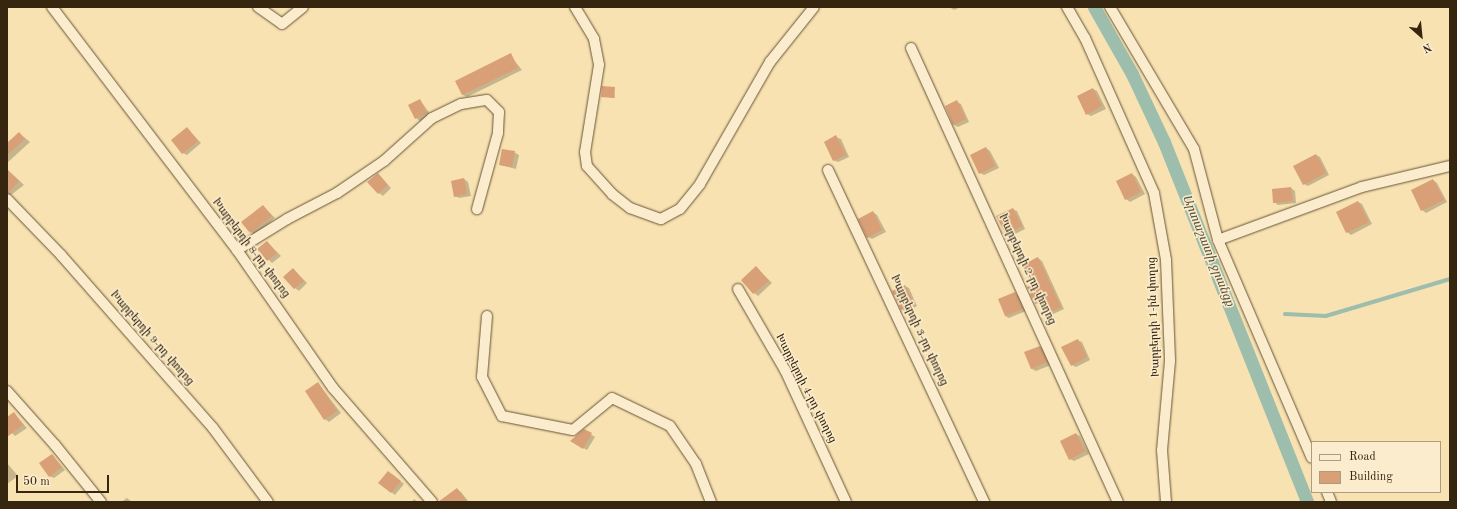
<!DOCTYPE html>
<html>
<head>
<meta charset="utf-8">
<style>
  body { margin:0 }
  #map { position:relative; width:1457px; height:509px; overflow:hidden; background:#f8e2b1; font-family:"Old Standard TT","Noto Serif Armenian",serif }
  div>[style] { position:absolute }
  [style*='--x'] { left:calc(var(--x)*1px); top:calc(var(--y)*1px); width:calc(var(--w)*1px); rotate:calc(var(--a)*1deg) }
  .shadow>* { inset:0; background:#0003 }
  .stream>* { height:3.5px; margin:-1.75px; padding:0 1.75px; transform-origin:1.75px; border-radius:1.75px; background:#9dbdad }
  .canal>* { height:13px; margin:-6.5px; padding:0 6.5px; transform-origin:6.5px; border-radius:6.5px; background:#9dbdad }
  .building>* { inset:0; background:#d99f76 }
  .roads { filter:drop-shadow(0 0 1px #665438) drop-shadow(0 0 1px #665438) }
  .street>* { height:10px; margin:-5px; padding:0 5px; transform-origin:5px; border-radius:5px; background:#faeccc }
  span { translate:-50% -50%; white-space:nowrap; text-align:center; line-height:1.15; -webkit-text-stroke:3px #faeccc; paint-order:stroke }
  .street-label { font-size:11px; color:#36250f }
  .water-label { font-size:12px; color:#55533e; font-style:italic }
  .frame { position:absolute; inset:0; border:8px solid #36250f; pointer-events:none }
  .legend { position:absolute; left:1311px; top:441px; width:130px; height:52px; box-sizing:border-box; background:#faeccc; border:1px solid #ac9c80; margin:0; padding:5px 7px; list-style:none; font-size:12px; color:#36250f }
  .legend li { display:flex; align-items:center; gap:8px; height:20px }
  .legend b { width:20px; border:1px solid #ac9c80 }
  .north { position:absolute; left:1401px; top:16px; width:40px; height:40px; -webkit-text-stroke:3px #faeccc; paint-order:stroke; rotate:153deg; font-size:11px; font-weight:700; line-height:16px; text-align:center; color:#36250f }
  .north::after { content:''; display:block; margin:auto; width:14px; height:18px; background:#36250f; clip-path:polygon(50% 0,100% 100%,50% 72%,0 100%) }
  .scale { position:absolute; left:16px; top:475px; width:93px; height:18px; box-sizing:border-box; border:2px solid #36250f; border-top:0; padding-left:5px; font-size:12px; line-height:14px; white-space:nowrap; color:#36250f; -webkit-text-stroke:3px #faeccc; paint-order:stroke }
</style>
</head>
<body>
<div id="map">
  <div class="shadow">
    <i style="clip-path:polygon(949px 7px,961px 7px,954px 10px)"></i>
    <i style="clip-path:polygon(510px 55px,522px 70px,467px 97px,463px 95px,456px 82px)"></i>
    <i style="clip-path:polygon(614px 88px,615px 98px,602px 96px)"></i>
    <i style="clip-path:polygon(1093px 89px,1097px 91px,1106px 109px,1091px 116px,1087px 114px)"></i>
    <i style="clip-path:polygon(420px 100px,431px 115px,420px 121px,416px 118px)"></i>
    <i style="clip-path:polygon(957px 102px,961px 104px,969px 122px,958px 127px,954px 125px,946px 107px)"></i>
    <i style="clip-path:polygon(187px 128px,201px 143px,187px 155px,183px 153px)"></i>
    <i style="clip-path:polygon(19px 133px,30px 142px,7px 163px,7px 144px)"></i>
    <i style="clip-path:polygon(836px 137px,841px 139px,849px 157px,838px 162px,833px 160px)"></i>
    <i style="clip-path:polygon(986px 148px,990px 151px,999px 168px,984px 175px,980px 173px)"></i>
    <i style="clip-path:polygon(514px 152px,519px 155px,516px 169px,500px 165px)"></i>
    <i style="clip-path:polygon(1316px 155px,1320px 157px,1329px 175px,1308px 186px,1304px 184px)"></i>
    <i style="clip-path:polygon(7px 169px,24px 185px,7px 198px)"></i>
    <i style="clip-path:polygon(378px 174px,391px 188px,383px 196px,379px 193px)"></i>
    <i style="clip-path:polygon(1132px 174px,1136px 177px,1145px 194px,1130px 202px,1126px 199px)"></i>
    <i style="clip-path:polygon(464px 179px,468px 182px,471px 196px,459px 198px,455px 196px)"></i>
    <i style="clip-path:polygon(1433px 180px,1437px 183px,1447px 202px,1426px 213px,1422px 210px)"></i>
    <i style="clip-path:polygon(1291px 188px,1295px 191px,1296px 203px,1278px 205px,1274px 202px)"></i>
    <i style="clip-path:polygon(1358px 202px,1362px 204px,1372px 224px,1351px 235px,1347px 232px)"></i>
    <i style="clip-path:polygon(263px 206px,275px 218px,255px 235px,251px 232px)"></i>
    <i style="clip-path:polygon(1012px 209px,1017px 211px,1025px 229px,1011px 236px,1007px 234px)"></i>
    <i style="clip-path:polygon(873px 212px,877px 215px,886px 232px,872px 239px,868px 237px)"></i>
    <i style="clip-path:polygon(267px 242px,281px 256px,272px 263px,258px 249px)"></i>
    <i style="clip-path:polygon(1038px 258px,1042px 261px,1064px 309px,1049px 316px,1041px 305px,1035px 303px,1033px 285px)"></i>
    <i style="clip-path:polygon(757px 268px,772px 283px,758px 296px,754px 293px)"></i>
    <i style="clip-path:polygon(294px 270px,307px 283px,299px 291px,295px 288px)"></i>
    <i style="clip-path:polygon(905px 286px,909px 288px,917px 306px,906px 312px,902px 309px)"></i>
    <i style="clip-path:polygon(1015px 293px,1019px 296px,1026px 311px,1009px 318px,1005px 316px)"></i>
    <i style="clip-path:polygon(1077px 340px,1082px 342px,1090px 360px,1076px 367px,1072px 365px)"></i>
    <i style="clip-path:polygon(1040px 347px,1044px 349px,1051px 365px,1036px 371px,1032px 369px,1025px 353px)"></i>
    <i style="clip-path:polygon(318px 383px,341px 413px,329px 422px,325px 419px)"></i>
    <i style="clip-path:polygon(14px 413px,27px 428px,15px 436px,7px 428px,7px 418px)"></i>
    <i style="clip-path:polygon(584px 430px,595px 437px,587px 450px,572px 441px)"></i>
    <i style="clip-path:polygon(1076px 434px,1080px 436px,1089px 454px,1074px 461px,1070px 459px)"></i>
    <i style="clip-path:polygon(52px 455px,65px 470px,54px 478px,49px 476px)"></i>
    <i style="clip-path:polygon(7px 463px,18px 476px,7px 484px)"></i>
    <i style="clip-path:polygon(392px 474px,404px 484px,395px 495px,391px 492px)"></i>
    <i style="clip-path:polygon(457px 489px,461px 492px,469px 502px,449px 502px)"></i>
    <i style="clip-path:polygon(127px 498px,132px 502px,121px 502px)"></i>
    <i style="clip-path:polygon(414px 499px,418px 502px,412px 502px)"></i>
  </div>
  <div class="stream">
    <i style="--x:1285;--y:314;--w:41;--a:2.8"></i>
    <i style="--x:1326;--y:316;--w:129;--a:-16.6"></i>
  </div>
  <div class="canal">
    <i style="--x:1094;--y:7;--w:77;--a:60.4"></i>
    <i style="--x:1132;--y:74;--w:75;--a:64.8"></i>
    <i style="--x:1164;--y:142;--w:387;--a:68.3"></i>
  </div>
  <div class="building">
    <i style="clip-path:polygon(511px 53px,518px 68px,462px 95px,455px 81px)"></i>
    <i style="clip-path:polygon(602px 86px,615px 87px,614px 98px,601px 97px)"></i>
    <i style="clip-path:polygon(1093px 88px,1102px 106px,1086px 115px,1077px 96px)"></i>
    <i style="clip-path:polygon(420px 99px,427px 113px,415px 119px,408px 105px)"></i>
    <i style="clip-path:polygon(957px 100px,966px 119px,953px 125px,945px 106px)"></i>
    <i style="clip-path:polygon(187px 127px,198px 141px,182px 154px,171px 140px)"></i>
    <i style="clip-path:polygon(19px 132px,25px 139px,7px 155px,7px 143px)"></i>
    <i style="clip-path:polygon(836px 135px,846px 155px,833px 161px,824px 142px)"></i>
    <i style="clip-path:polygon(986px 147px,995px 166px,979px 174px,970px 155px)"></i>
    <i style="clip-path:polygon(502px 149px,515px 151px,512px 167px,499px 165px)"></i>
    <i style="clip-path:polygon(1316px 154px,1326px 173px,1303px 185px,1293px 166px)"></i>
    <i style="clip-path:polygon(7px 170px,19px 181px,8px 193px,7px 193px)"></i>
    <i style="clip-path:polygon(378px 173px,388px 185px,378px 194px,367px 182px)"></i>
    <i style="clip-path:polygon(1132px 173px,1141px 192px,1125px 200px,1116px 181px)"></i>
    <i style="clip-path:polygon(464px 178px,467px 194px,454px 197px,451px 181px)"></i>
    <i style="clip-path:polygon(1433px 179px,1444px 200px,1421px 211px,1411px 190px)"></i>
    <i style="clip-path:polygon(1291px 187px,1293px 201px,1273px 203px,1272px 189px)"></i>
    <i style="clip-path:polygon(1358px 201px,1369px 222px,1346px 233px,1336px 212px)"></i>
    <i style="clip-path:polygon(263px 205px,272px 216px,250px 233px,241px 222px)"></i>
    <i style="clip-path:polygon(1013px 208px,1022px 226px,1006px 235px,996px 216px)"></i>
    <i style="clip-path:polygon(873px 211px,882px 230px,867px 238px,858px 219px)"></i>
    <i style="clip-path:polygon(267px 241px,277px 253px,267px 261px,257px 249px)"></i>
    <i style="clip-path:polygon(1038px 257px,1061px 307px,1045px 315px,1038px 302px,1035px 304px,1027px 287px,1032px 285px,1022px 265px)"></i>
    <i style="clip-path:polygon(756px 266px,769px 281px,753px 294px,741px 280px)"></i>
    <i style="clip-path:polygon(293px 268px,304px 281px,294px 289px,283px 277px)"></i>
    <i style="clip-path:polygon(905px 285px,914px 304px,901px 310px,892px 291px)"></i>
    <i style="clip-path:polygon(1015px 292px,1023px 309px,1005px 316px,998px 299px)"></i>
    <i style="clip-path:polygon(1078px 339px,1087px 357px,1071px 366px,1061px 347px)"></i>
    <i style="clip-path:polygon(1040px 346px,1047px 362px,1031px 369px,1024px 352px)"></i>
    <i style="clip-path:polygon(318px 382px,337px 411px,324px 420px,305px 391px)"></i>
    <i style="clip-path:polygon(14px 412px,23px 425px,7px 437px,7px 417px)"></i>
    <i style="clip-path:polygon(584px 429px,592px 433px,583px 449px,570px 441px)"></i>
    <i style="clip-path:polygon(1076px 433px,1085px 451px,1069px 460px,1060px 441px)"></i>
    <i style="clip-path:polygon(52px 454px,62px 467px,49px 477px,39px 463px)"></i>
    <i style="clip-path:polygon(388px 471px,401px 481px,391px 493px,378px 483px)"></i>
    <i style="clip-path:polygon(457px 488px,467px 502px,438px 502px)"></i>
  </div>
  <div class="roads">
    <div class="street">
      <i style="--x:52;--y:7;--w:305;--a:52.7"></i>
      <i style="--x:237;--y:250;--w:168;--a:55.2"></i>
      <i style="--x:333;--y:388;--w:151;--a:49"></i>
      <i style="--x:258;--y:7;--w:29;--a:35"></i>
      <i style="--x:282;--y:24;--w:27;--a:-39"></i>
      <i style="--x:575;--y:7;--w:37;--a:59"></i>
      <i style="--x:594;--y:39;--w:26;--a:79"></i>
      <i style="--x:599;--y:65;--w:88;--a:99.1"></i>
      <i style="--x:585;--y:152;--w:14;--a:82"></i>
      <i style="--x:587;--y:166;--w:38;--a:48"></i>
      <i style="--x:612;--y:194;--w:23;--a:38"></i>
      <i style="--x:630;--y:208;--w:33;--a:20"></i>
      <i style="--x:661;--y:219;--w:21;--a:-28"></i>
      <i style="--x:680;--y:209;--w:32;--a:-51"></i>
      <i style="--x:700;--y:184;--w:141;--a:-60.2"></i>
      <i style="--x:770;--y:62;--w:70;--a:-51.3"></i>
      <i style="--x:1067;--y:7;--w:36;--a:60"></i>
      <i style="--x:1085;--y:38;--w:170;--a:66"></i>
      <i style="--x:1154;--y:193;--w:68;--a:79.8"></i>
      <i style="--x:1166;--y:260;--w:101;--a:87.7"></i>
      <i style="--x:1170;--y:361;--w:89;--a:95.1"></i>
      <i style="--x:1162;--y:450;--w:52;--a:85.6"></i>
      <i style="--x:1110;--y:7;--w:165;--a:59.4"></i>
      <i style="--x:1194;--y:149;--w:94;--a:75.2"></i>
      <i style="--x:1218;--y:240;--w:237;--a:66.7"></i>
      <i style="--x:911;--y:48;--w:499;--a:65.5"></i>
      <i style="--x:828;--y:170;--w:367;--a:64.8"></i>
      <i style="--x:7;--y:199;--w:78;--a:46"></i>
      <i style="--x:61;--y:255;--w:230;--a:48.7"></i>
      <i style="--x:213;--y:428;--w:92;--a:53.4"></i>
      <i style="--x:1218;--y:240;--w:153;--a:-20.2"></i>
      <i style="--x:1362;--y:187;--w:90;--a:-13.4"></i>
      <i style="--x:237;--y:250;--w:59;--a:-31.8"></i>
      <i style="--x:287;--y:219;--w:56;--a:-27.5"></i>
      <i style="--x:337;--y:193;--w:57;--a:-34.2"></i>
      <i style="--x:384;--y:161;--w:64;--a:-41.9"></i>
      <i style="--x:432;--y:118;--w:32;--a:-26"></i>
      <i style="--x:461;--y:104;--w:26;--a:-9"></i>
      <i style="--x:487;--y:100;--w:17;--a:45"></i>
      <i style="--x:499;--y:112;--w:21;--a:93"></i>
      <i style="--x:498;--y:133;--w:79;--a:105.4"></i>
      <i style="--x:738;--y:289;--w:94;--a:59.9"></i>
      <i style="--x:785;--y:370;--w:145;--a:65.2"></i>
      <i style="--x:487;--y:316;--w:61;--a:94.7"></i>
      <i style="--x:482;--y:377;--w:44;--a:62.9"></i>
      <i style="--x:502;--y:416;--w:72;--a:11.2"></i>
      <i style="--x:573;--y:430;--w:50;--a:-39.4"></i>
      <i style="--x:612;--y:398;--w:64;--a:25.8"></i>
      <i style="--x:670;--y:426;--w:46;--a:55.6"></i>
      <i style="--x:696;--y:464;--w:41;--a:68.5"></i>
      <i style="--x:7;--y:391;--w:72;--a:48.4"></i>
      <i style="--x:55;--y:445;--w:73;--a:51.1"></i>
      <i style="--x:1327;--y:492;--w:11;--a:68"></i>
    </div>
  </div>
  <div class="street-label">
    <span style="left:250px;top:249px;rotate:53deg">Խարբերդի 8-րդ փողոց</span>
    <span style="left:1026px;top:270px;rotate:65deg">Խարբերդի 2-րդ փողոց</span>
    <span style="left:1155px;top:317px;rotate:-92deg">Խարբերդի 1-ին փողոց</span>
    <span style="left:918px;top:331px;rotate:65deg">Խարբերդի 3-րդ փողոց</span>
    <span style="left:151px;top:339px;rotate:49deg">Խարբերդի 9-րդ փողոց</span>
    <span style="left:805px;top:389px;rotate:63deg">Խարբերդի 4-րդ փողոց</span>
  </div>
  <div class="water-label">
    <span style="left:1207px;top:251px;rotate:68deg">Արտաշատի ջրանցք</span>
  </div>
  <div class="frame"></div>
  <ul class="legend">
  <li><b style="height:5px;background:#faeccc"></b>Road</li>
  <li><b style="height:11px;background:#d99f76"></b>Building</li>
  </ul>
  <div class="north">N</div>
  <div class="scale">50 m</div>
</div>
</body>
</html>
